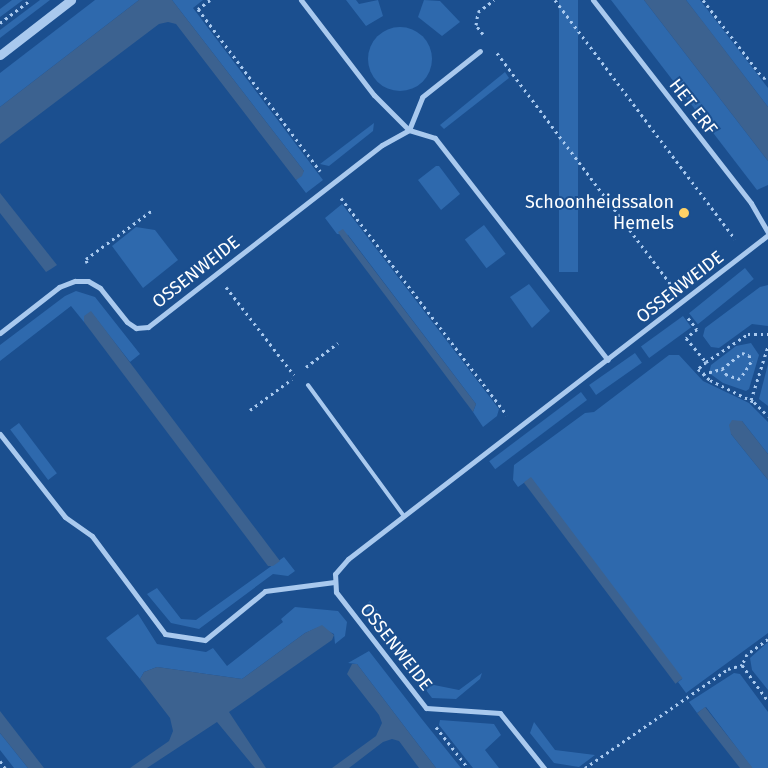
<!DOCTYPE html>
<style>
body{margin:0}
#map{position:relative;width:768px;height:768px;overflow:hidden;background:#1b4f8f;font-family:"Fira Sans",sans-serif}
div>[style]{position:absolute}
[style*='--x']{left:calc(var(--x)*1px);top:calc(var(--y)*1px);width:calc(var(--w)*1px);rotate:calc(var(--a)*1deg)}
.green>*{inset:0;background:#2e69ad;transform-origin:0 0}
.round{border-radius:50%}
.water>*{inset:0;background:#3c6290;transform-origin:0 0}
.path>*{height:3px;margin-top:-1.5px;transform-origin:0;background:repeating-linear-gradient(90deg,#a9c9ee 0 2.5px,transparent 0 6.5px)}
.service>*{height:4px;margin:-2px;padding:0 2px;transform-origin:2px;border-radius:2px;background:#a9c9ee}
.minor>*{height:5px;margin:-2.5px;padding:0 2.5px;transform-origin:2.5px;border-radius:2.5px;background:#a9c9ee}
.tertiary>*{height:9px;margin:-4.5px;padding:0 4.5px;transform-origin:4.5px;border-radius:4.5px;background:#a9c9ee}
.dots>*{width:14px;height:14px;translate:-50% -50%;box-sizing:border-box;border:2px solid #1b4f8f;border-radius:50%}
span{translate:-50% -50%;white-space:nowrap;text-align:center;line-height:1.15;-webkit-text-stroke:4px #1b4f8f;paint-order:stroke}
.street-label{font-size:18px;color:#fff}
.poi-label{font-size:18px;color:#fff}
.right{translate:-100% -50%;text-align:right}
</style>
<div id="map">
<div class="green">
<div style="clip-path:polygon(12px 0,23px 0,0 17px,0 9px)"></div>
<div style="clip-path:polygon(40px 0,50px 0,0 38px,0 30px)"></div>
<div style="clip-path:polygon(95px 0,139px 0,0 107px,0 73px)"></div>
<div style="clip-path:polygon(172px 0,203px 0,193px 8px,323px 180px,306px 193px,296px 180px,304px 171px)"></div>
<div style="clip-path:polygon(346px 0,356px 0,359px 4px,378px 0,383px 16px,366px 26px)"></div>
<div style="clip-path:polygon(424px 0,440px 1px,460px 22px,442px 36px,418px 17px)"></div>
<div style="left:559px;top:0;width:19px;height:272px"></div>
<div style="clip-path:polygon(611px 0,644px 0,768px 161px,768px 185px,757px 190px)"></div>
<div style="clip-path:polygon(686px 0,700px 0,768px 88px,768px 107px)"></div>
<div class="round" style="left:368px;top:27px;width:64px;height:64px"></div>
<div style="clip-path:polygon(505px 72px,509px 78px,444px 129px,440px 125px)"></div>
<div style="clip-path:polygon(374px 123px,373px 131px,329px 166px,320px 164px)"></div>
<div style="clip-path:polygon(436px 166px,439px 166px,460px 194px,441px 210px,418px 180px)"></div>
<div style="clip-path:polygon(342px 204px,499px 409px,497px 416px,483px 427px,473px 412px,476px 404px,348px 235px,337px 234px,325px 218px)"></div>
<div style="left:484px;top:225px;width:36px;height:24px;rotate:53deg"></div>
<div style="clip-path:polygon(136px 227px,155px 230px,178px 260px,143px 288px,112px 246px)"></div>
<div style="left:745px;top:268px;width:14px;height:72px;rotate:51deg"></div>
<div style="clip-path:polygon(529px 284px,550px 311px,532px 328px,510px 297px)"></div>
<div style="clip-path:polygon(768px 285px,768px 326px,752px 324px,719px 348px,711px 347px,703px 336px,705px 328px,760px 287px)"></div>
<div style="clip-path:polygon(76px 291px,95px 297px,140px 354px,130px 362px,91px 312px,85px 316px,84px 322px,71px 306px,0 361px,0 345px,65px 296px)"></div>
<div style="left:683px;top:316px;width:14px;height:52px;rotate:54deg"></div>
<div style="clip-path:polygon(751px 343px,759px 355px,749px 389px,746px 391px,723px 383px,709px 373px,711px 365px,736px 346px)"></div>
<div style="left:635px;top:353px;width:12px;height:56px;rotate:55deg"></div>
<div style="clip-path:polygon(669px 355px,679px 355px,703px 381px,749px 403px,768px 422px,768px 454px,742px 421px,731px 434px,768px 480px,768px 633px,686px 693px,678px 682px,682px 679px,531px 478px,518px 487px,513px 480px,514px 465px,585px 413px,594px 412px)"></div>
<div style="clip-path:polygon(768px 364px,768px 406px,759px 399px)"></div>
<div style="left:581px;top:392px;width:10px;height:115px;rotate:53deg"></div>
<div style="left:19px;top:423px;width:63px;height:11px;rotate:53deg"></div>
<div style="clip-path:polygon(284px 557px,295px 571px,288px 576px,273px 574px,199px 629px,171px 623px,147px 594px,157px 588px,181px 619px,196px 620px)"></div>
<div style="clip-path:polygon(370px 601px,434px 685px,459px 690px,482px 673px,480px 679px,456px 699px,432px 698px,363px 607px)"></div>
<div style="clip-path:polygon(295px 607px,338px 611px,347px 622px,345px 636px,335px 644px,334px 634px,319px 627px,305px 633px,242px 679px,157px 667px,144px 672px,140px 679px,106px 638px,138px 614px,157px 644px,206px 652px,213px 648px,227px 666px,283px 622px,281px 619px)"></div>
<div style="clip-path:polygon(768px 642px,768px 690px,752px 670px,750px 658px)"></div>
<div style="clip-path:polygon(369px 651px,421px 718px,461px 768px,436px 768px,357px 664px,348px 663px)"></div>
<div style="clip-path:polygon(734px 673px,740px 674px,768px 712px,768px 768px,752px 768px,706px 707px,697px 713px,689px 702px)"></div>
<div style="clip-path:polygon(440px 720px,494px 724px,501px 735px,485px 750px,499px 768px,473px 768px,439px 725px)"></div>
<div style="clip-path:polygon(534px 722px,555px 750px,595px 755px,579px 767px,554px 763px,530px 733px)"></div>
<div style="clip-path:polygon(0 733px,28px 768px,14px 768px,0 750px)"></div>
</div>
<div class="water">
<div style="clip-path:polygon(139px 0,172px 0,304px 171px,302px 176px,296px 180px,176px 24px,168px 22px,159px 24px,0 144px,0 107px)"></div>
<div style="clip-path:polygon(644px 0,686px 0,707px 27px,768px 107px,768px 161px)"></div>
<div style="clip-path:polygon(0 193px,57px 265px,51px 269px,46px 272px,0 213px)"></div>
<div style="clip-path:polygon(343px 229px,476px 404px,473px 412px,342px 238px,338px 232px)"></div>
<div style="clip-path:polygon(91px 311px,280px 561px,273px 566px,268px 566px,84px 322px,84px 316px)"></div>
<div style="clip-path:polygon(732px 420px,742px 421px,768px 454px,768px 480px,731px 434px,729px 425px)"></div>
<div style="left:531px;top:477px;width:252px;height:9px;rotate:53deg"></div>
<div style="clip-path:polygon(322px 625px,334px 635px,332px 640px,229px 712px,266px 768px,255px 768px,217px 722px,147px 768px,130px 768px,169px 741px,173px 731px,170px 718px,140px 679px,144px 672px,157px 667px,242px 679px,305px 633px)"></div>
<div style="clip-path:polygon(352px 664px,357px 664px,436px 768px,419px 768px,399px 741px,392px 739px,383px 742px,349px 768px,332px 768px,376px 736px,382px 723px,379px 715px,347px 674px)"></div>
<div style="left:705px;top:707px;width:77px;height:10px;rotate:52deg"></div>
<div style="clip-path:polygon(0 711px,44px 768px,28px 768px,0 733px)"></div>
</div>
<div class="path">
<div style="--x:210;--y:0;--w:15;--a:143"></div>
<div style="--x:198;--y:9;--w:203;--a:53"></div>
<div style="--x:555;--y:0;--w:299;--a:53"></div>
<div style="--x:703;--y:0;--w:98;--a:52.4"></div>
<div style="--x:763;--y:78;--w:5;--a:-11"></div>
<div style="--x:0;--y:23;--w:38;--a:-37"></div>
<div style="--x:483;--y:34;--w:11;--a:-128"></div>
<div style="--x:476;--y:25;--w:13;--a:-81"></div>
<div style="--x:478;--y:12;--w:20;--a:-37"></div>
<div style="--x:497;--y:53;--w:291;--a:53.1"></div>
<div style="--x:341;--y:198;--w:273;--a:52.6"></div>
<div style="--x:87;--y:263;--w:4;--a:-104"></div>
<div style="--x:86;--y:259;--w:81;--a:-36.4"></div>
<div style="--x:226;--y:287;--w:111;--a:52.3"></div>
<div style="--x:688;--y:318;--w:14;--a:51"></div>
<div style="--x:697;--y:329;--w:14;--a:141"></div>
<div style="--x:686;--y:338;--w:31;--a:50"></div>
<div style="--x:706;--y:362;--w:11;--a:139"></div>
<div style="--x:698;--y:369;--w:16;--a:43"></div>
<div style="--x:710;--y:380;--w:49;--a:26.6"></div>
<div style="--x:754;--y:402;--w:20;--a:45"></div>
<div style="--x:706;--y:362;--w:50;--a:-33.7"></div>
<div style="--x:748;--y:334;--w:20;--a:0"></div>
<div style="--x:306;--y:367;--w:40;--a:-37"></div>
<div style="--x:703;--y:374;--w:20;--a:-15"></div>
<div style="--x:722;--y:369;--w:26;--a:-39"></div>
<div style="--x:742;--y:353;--w:7;--a:16"></div>
<div style="--x:749;--y:355;--w:7;--a:74"></div>
<div style="--x:751;--y:362;--w:20;--a:123"></div>
<div style="--x:740;--y:379;--w:14;--a:-163"></div>
<div style="--x:727;--y:375;--w:8;--a:-130"></div>
<div style="--x:751;--y:400;--w:57;--a:-72.5"></div>
<div style="--x:250;--y:410;--w:52;--a:-36.4"></div>
<div style="--x:768;--y:639;--w:26;--a:144"></div>
<div style="--x:747;--y:654;--w:12;--a:114"></div>
<div style="--x:742;--y:665;--w:44;--a:54.2"></div>
<div style="--x:436;--y:727;--w:52;--a:52"></div>
<div style="--x:0;--y:761;--w:9;--a:54"></div>
<div style="--x:585;--y:768;--w:174;--a:-34.7"></div>
<div style="--x:728;--y:669;--w:15;--a:-16"></div>
</div>
<div class="service">
<div style="--x:308;--y:385;--w:162;--a:53.8"></div>
</div>
<div class="minor">
<div style="--x:301;--y:0;--w:120;--a:52.5"></div>
<div style="--x:374;--y:95;--w:49;--a:45"></div>
<div style="--x:593;--y:0;--w:257;--a:52.1"></div>
<div style="--x:751;--y:203;--w:34;--a:60"></div>
<div style="--x:409;--y:130;--w:35;--a:-68"></div>
<div style="--x:422;--y:97;--w:74;--a:-38.4"></div>
<div style="--x:0;--y:333;--w:75;--a:-37.9"></div>
<div style="--x:59;--y:287;--w:17;--a:-21"></div>
<div style="--x:75;--y:281;--w:13;--a:0"></div>
<div style="--x:88;--y:281;--w:14;--a:30"></div>
<div style="--x:100;--y:288;--w:43;--a:51.5"></div>
<div style="--x:127;--y:322;--w:11;--a:34"></div>
<div style="--x:136;--y:328;--w:12;--a:-5"></div>
<div style="--x:148;--y:327;--w:296;--a:-37.9"></div>
<div style="--x:382;--y:145;--w:31;--a:-29"></div>
<div style="--x:409;--y:130;--w:27;--a:17"></div>
<div style="--x:435;--y:138;--w:281;--a:52.1"></div>
<div style="--x:0;--y:434;--w:105;--a:51.9"></div>
<div style="--x:65;--y:517;--w:33;--a:35"></div>
<div style="--x:92;--y:536;--w:122;--a:53.3"></div>
<div style="--x:165;--y:634;--w:40;--a:8.5"></div>
<div style="--x:205;--y:640;--w:77;--a:-39.2"></div>
<div style="--x:265;--y:591;--w:70;--a:-7.4"></div>
<div style="--x:544;--y:768;--w:70;--a:-128.7"></div>
<div style="--x:500;--y:713;--w:74;--a:-176.1"></div>
<div style="--x:426;--y:708;--w:147;--a:-127.8"></div>
<div style="--x:336;--y:592;--w:18;--a:-93"></div>
<div style="--x:335;--y:574;--w:20;--a:-49"></div>
<div style="--x:348;--y:559;--w:530;--a:-37.65"></div>
</div>
<div class="tertiary">
<div style="--x:0;--y:55;--w:90;--a:-37.8"></div>
</div>
<div class="dots">
<div style="left:684px;top:213px;background:#ffd166"></div>
</div>
<div class="street-label">
<span style="left:693px;top:107px;rotate:52deg">HET ERF</span>
<span style="left:196px;top:272px;rotate:-38deg">OSSENWEIDE</span>
<span style="left:680px;top:287px;rotate:-38deg">OSSENWEIDE</span>
<span style="left:396px;top:647px;rotate:52deg">OSSENWEIDE</span>
</div>
<div class="poi-label">
<span class="right" style="left:674px;top:213px">Schoonheidssalon<br>Hemels</span>
</div>
</div>
